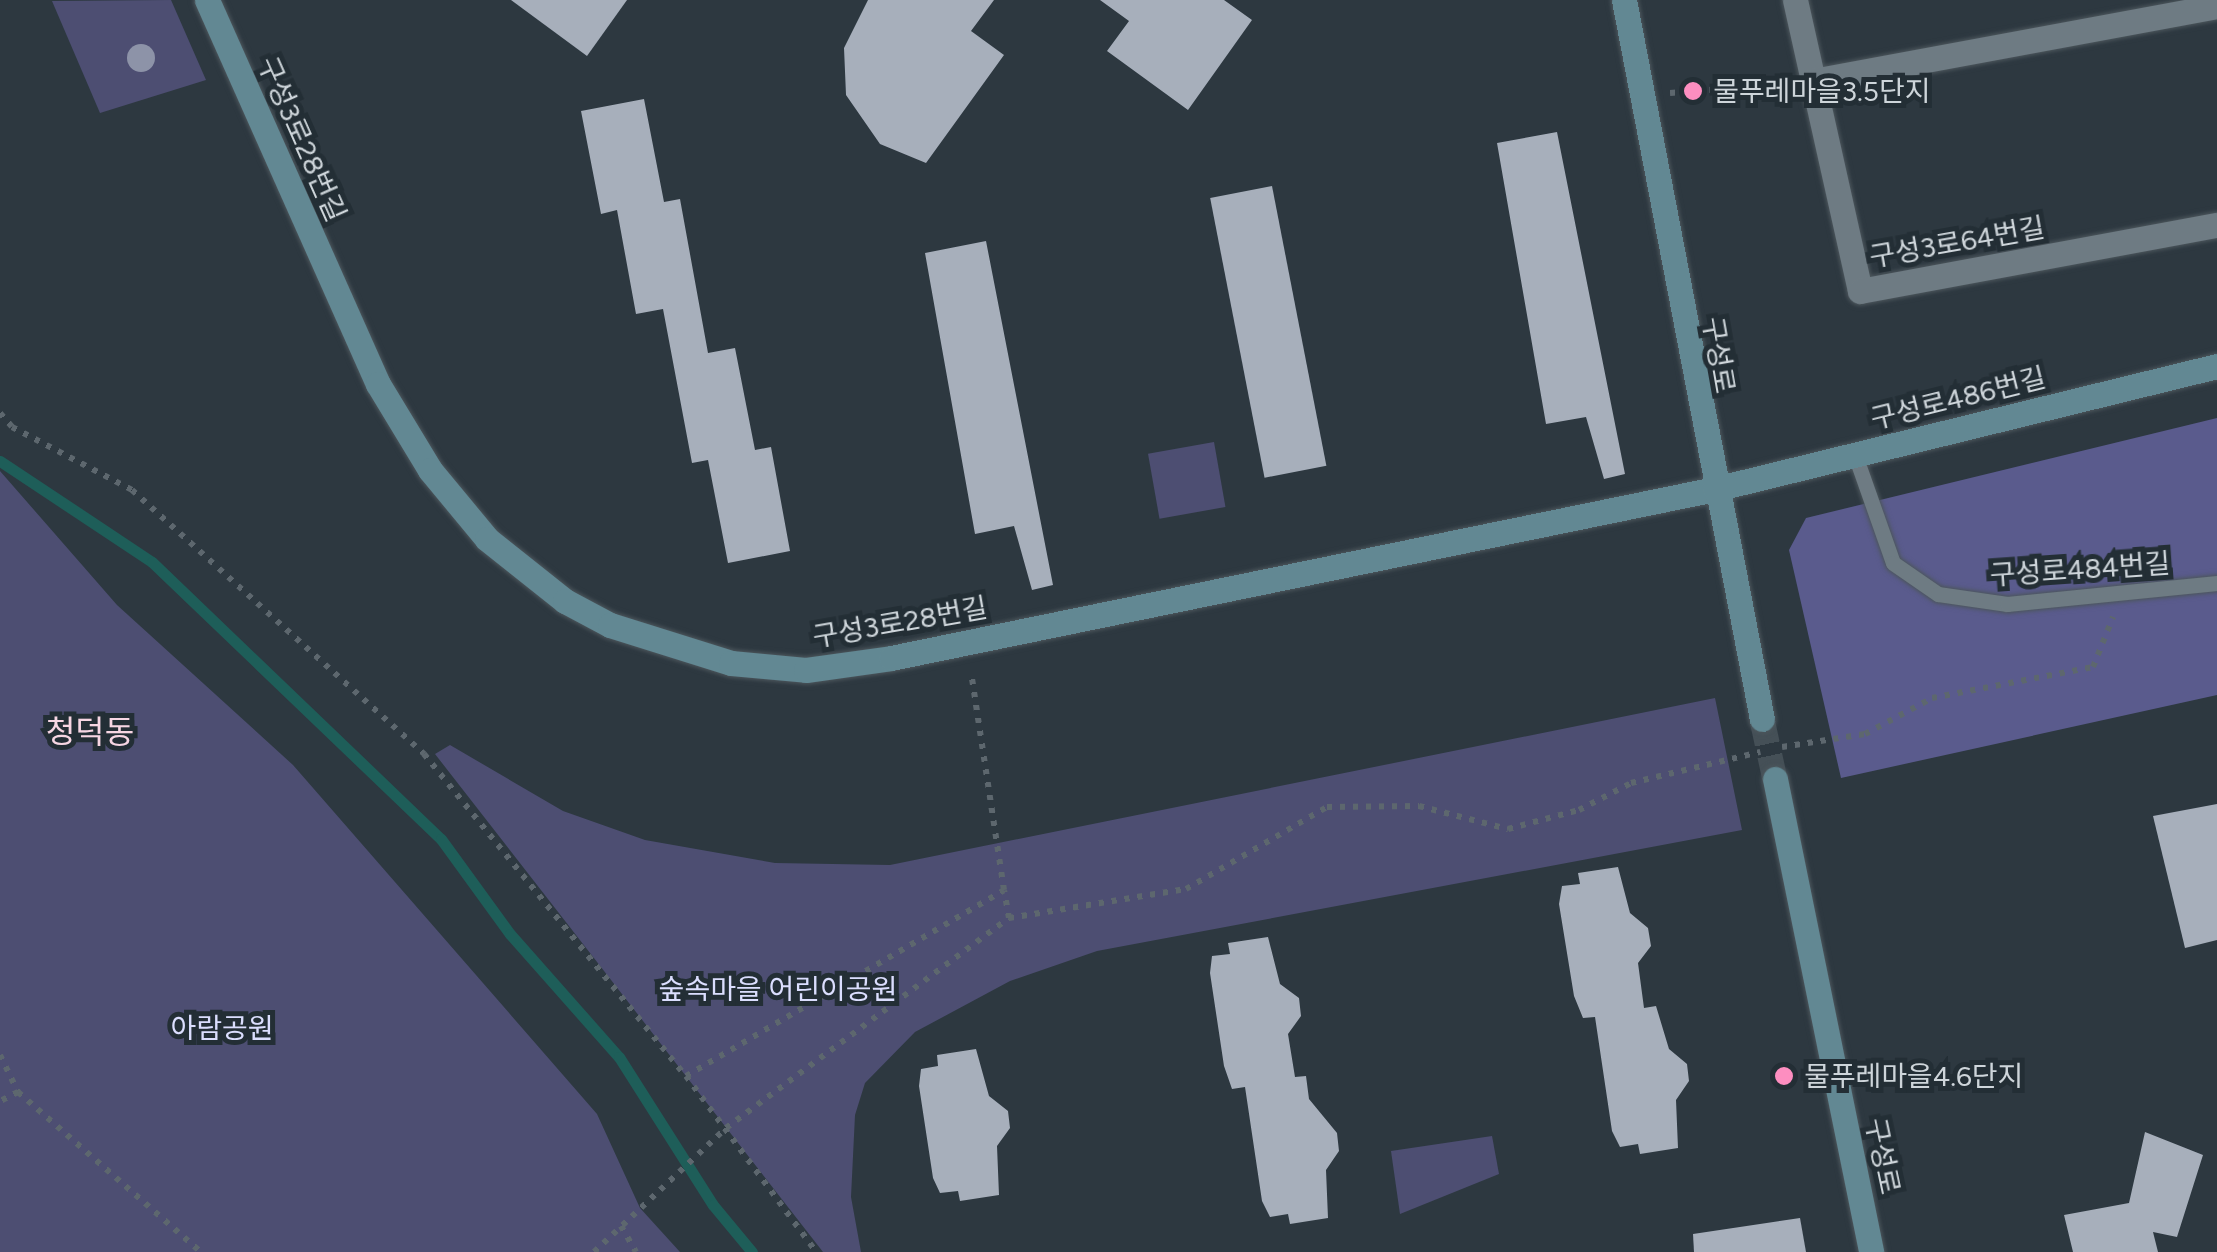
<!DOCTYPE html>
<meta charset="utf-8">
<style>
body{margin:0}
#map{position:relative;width:2217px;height:1252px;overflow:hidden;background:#2d3840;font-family:Figtree,"Noto Sans KR",sans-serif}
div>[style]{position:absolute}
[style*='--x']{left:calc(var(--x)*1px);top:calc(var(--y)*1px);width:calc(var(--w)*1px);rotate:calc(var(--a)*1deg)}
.green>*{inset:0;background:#4d4e72;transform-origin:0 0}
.forest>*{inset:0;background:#5a5b8d}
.stream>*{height:11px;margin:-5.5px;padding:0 5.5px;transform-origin:5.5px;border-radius:5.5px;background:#1e5e59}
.building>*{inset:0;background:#a7afbb;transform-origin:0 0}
.secondary-tunnel>*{height:25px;margin-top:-12.5px;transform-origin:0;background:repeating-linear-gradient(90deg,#455057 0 25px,transparent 0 37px)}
.path>*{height:6px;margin-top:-3px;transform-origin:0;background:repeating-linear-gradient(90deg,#5d676e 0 5px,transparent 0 13px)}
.roads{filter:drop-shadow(0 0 2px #4c565c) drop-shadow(0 0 2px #4c565c)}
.lane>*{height:15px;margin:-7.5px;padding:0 7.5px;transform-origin:7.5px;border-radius:7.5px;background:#6e7b83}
.street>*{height:25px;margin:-12.5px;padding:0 12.5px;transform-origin:12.5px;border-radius:12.5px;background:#6e7b83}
.secondary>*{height:25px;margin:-12.5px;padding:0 12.5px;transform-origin:12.5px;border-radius:12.5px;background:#628893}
.trees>*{width:28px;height:28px;margin:-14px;border-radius:50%;background:#8d93a8}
.dots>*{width:28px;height:28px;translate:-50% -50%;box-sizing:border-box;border:5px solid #232e35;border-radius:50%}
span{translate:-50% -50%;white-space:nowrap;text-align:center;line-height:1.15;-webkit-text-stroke:10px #232e35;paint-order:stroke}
.poi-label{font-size:28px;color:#ced5da}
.left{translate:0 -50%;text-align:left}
.street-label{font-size:28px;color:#ced5da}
.park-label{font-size:28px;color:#dbdefe}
.quarter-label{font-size:32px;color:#f7d6e3}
</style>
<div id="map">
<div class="green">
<div style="clip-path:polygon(171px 0,206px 80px,100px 113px,52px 1px)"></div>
<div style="left:1214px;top:442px;width:66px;height:67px;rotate:80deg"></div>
<div style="clip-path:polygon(0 471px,117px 605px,293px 765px,597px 1114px,640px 1208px,680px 1252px,0 1252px)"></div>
<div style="clip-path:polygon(1715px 698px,1742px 830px,1097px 951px,1010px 981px,915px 1032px,865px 1083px,855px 1115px,851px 1197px,861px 1252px,823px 1252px,435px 754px,450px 745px,563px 811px,645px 840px,775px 863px,890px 865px)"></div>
<div style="clip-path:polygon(1492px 1136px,1499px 1174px,1400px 1214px,1391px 1151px)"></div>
</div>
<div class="forest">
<div style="clip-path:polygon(2217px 418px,2217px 695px,1841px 778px,1789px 550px,1806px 518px)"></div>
</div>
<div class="stream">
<div style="--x:0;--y:461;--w:182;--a:33.6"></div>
<div style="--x:152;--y:562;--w:400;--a:43.8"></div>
<div style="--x:441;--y:839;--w:117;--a:54"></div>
<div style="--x:510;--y:934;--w:164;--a:48.5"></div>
<div style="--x:619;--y:1057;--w:175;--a:57.6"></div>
<div style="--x:713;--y:1205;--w:61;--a:50.3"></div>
</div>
<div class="building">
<div style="clip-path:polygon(511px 0,627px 0,587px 56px)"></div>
<div style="clip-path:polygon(868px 0,994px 0,971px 31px,1004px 55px,926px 163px,880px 144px,846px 95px,844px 48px)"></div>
<div style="clip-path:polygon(1100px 0,1224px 0,1252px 20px,1188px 110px,1107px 51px,1129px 21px)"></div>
<div style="clip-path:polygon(644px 99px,664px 202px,680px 199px,708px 353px,735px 348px,755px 450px,771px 447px,790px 551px,728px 563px,708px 460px,692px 463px,663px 309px,636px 314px,617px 210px,601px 214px,581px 111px)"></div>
<div style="clip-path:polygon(1557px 132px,1625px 474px,1604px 479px,1586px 417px,1546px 424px,1497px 143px)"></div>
<div style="left:1272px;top:186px;width:285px;height:63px;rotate:79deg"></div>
<div style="clip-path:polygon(986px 241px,1053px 585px,1032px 590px,1014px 526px,975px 534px,925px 253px)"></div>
<div style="clip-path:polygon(2217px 804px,2217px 940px,2185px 948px,2153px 816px)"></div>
<div style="clip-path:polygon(1618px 867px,1630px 913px,1648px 928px,1651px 946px,1638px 963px,1644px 1008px,1656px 1006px,1669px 1049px,1687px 1064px,1689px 1081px,1676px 1100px,1678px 1148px,1640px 1154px,1638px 1144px,1620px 1147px,1612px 1131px,1595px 1017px,1583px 1018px,1574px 996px,1559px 904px,1562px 886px,1580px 884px,1578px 873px)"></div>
<div style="clip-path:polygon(1268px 937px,1280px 984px,1299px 998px,1301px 1016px,1288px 1034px,1295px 1077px,1306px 1076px,1309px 1099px,1337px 1133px,1339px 1151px,1326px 1170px,1328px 1218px,1290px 1224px,1288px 1214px,1270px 1217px,1262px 1201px,1245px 1087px,1232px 1089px,1224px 1066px,1210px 973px,1212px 956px,1230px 954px,1228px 943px)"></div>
<div style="clip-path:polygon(976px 1049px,989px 1096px,1008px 1111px,1010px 1128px,997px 1146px,999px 1195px,960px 1201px,958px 1191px,940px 1193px,933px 1178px,919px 1086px,921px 1069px,938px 1066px,937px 1055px)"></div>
<div style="clip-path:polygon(2145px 1132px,2203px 1155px,2177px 1237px,2153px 1232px,2158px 1252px,2073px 1252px,2064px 1215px,2129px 1203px)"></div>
<div style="clip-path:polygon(1800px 1218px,1806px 1252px,1694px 1252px,1693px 1234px)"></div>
</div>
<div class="secondary-tunnel">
<div style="--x:1762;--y:719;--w:61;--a:77.8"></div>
</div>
<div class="path">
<div style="--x:1670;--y:93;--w:112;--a:-4.6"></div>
<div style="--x:0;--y:413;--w:18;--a:49"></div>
<div style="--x:12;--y:427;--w:136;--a:27.7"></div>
<div style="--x:132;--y:490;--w:394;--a:42.1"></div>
<div style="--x:424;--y:754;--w:415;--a:50.9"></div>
<div style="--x:686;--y:1076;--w:219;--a:53.5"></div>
<div style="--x:1782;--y:747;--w:84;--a:-8.9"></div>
<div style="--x:1865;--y:734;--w:76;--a:-28.2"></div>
<div style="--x:1932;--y:698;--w:164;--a:-10.9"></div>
<div style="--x:2093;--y:667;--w:54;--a:-68.2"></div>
<div style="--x:1009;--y:918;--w:179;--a:-9.3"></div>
<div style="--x:1186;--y:889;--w:163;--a:-30.2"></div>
<div style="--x:1327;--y:807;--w:92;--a:-0.6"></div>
<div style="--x:1419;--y:806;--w:92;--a:14.5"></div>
<div style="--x:1508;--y:829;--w:73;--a:-15"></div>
<div style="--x:1579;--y:810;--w:59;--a:-27.4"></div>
<div style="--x:1631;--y:783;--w:133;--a:-13.5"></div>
<div style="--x:0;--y:1055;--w:41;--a:64.1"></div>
<div style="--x:18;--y:1092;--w:20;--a:153"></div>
<div style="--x:686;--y:1076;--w:368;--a:-30.3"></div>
<div style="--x:1004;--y:890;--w:220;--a:-98.6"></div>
<div style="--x:18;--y:1092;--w:243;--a:41.2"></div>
<div style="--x:621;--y:1226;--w:30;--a:60"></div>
<div style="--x:594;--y:1252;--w:181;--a:-43.2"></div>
<div style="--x:726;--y:1128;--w:352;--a:-36.6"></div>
<div style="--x:1009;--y:918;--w:28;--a:-100"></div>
</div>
<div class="roads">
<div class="lane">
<div style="--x:1855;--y:455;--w:114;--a:70.6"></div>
<div style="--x:1893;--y:563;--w:55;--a:34.6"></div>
<div style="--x:1938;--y:594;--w:70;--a:8.2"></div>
<div style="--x:2007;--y:604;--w:211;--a:-5.7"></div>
</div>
<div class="street">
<div style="--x:1795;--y:0;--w:298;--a:77.4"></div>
<div style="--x:1860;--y:291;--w:363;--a:-10.5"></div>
<div style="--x:1813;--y:81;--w:407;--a:-10.5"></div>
</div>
<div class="secondary">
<div style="--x:207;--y:0;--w:420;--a:66"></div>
<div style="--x:378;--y:384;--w:100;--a:58.8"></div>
<div style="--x:430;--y:470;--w:89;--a:50.4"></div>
<div style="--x:487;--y:539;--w:100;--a:38.5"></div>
<div style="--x:565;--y:601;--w:51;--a:28.1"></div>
<div style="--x:610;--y:625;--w:127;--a:17.4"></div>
<div style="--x:731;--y:663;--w:75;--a:5.3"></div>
<div style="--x:806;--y:670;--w:86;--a:-8"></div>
<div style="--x:891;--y:658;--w:841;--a:-11.59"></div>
<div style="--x:1715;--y:489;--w:517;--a:-13.77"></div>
<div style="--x:1624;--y:0;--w:732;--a:79.14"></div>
<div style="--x:1775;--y:779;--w:483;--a:78.5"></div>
</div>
</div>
<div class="trees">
<div style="left:141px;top:58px"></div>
</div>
<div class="dots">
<div style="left:1693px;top:91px;background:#fd8ec0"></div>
<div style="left:1784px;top:1076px;background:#fd8ec0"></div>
</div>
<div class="poi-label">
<span class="left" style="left:1713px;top:91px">물푸레마을3.5단지</span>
<span class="left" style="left:1804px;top:1076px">물푸레마을4.6단지</span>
</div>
<div class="street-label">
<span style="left:302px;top:139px;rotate:66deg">구성3로28번길</span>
<span style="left:1957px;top:242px;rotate:-10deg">구성3로64번길</span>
<span style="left:1719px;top:355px;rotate:80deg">구성로</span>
<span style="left:1958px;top:398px;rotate:-14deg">구성로486번길</span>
<span style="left:2080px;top:569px;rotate:-4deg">구성로484번길</span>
<span style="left:900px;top:622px;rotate:-10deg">구성3로28번길</span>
<span style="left:1883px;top:1156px;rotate:78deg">구성로</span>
</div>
<div class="park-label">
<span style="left:778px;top:989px">숲속마을 어린이공원</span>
<span style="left:222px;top:1028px">아람공원</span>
</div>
<div class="quarter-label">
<span style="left:90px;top:732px">청덕동</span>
</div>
</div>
